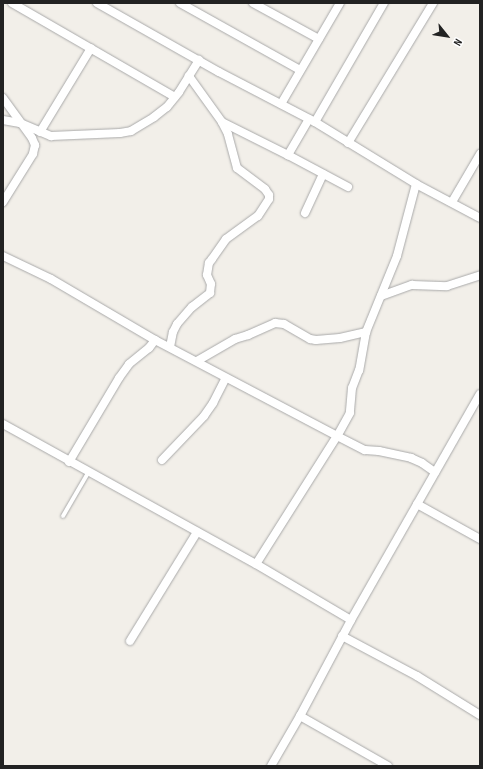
<!DOCTYPE html>
<style>
body{margin:0}
#map{position:relative;width:483px;height:769px;overflow:hidden;background:#f2efe9;font-family:"Sofia Sans Condensed",sans-serif}
div>[style]{position:absolute}
[style*='--x']{left:calc(var(--x)*1px);top:calc(var(--y)*1px);width:calc(var(--w)*1px);rotate:calc(var(--a)*1deg)}
.roads{filter:drop-shadow(0 0 1px #a9a9a9) drop-shadow(0 0 1px #a9a9a9)}
.service>*{height:4px;margin:-2px;padding:0 2px;transform-origin:2px;border-radius:2px;background:#fff}
.minor>*{height:8px;margin:-4px;padding:0 4px;transform-origin:4px;border-radius:4px;background:#fff}
span{translate:-50% -50%;white-space:nowrap;text-align:center;line-height:1.15;-webkit-text-stroke:4px #fff;paint-order:stroke}
.frame{position:absolute;inset:0;border:4px solid #222;pointer-events:none}
.north{position:absolute;left:427px;top:16px;width:40px;height:40px;-webkit-text-stroke:3px #fff;paint-order:stroke;rotate:120deg;font-size:11px;font-weight:700;line-height:16px;text-align:center;color:#222}
.north::after{content:'';display:block;margin:auto;width:14px;height:18px;background:#222;clip-path:polygon(50% 0,100% 100%,50% 72%,0 100%)}
</style>
<div id="map">
<div class="roads">
<div class="service">
<div style="--x:63;--y:516;--w:50;--a:-59.8"></div>
</div>
<div class="minor">
<div style="--x:12;--y:3;--w:188;--a:30"></div>
<div style="--x:97;--y:3;--w:140;--a:29.5"></div>
<div style="--x:219;--y:72;--w:108;--a:27.5"></div>
<div style="--x:315;--y:122;--w:119;--a:31.5"></div>
<div style="--x:416;--y:184;--w:72;--a:28"></div>
<div style="--x:180;--y:3;--w:137;--a:29.2"></div>
<div style="--x:253;--y:3;--w:75;--a:28.6"></div>
<div style="--x:3;--y:98;--w:49;--a:54.1"></div>
<div style="--x:32;--y:138;--w:8;--a:67"></div>
<div style="--x:35;--y:145;--w:9;--a:103"></div>
<div style="--x:33;--y:154;--w:57;--a:122"></div>
<div style="--x:281;--y:104;--w:117;--a:-59.7"></div>
<div style="--x:309;--y:119;--w:42;--a:120.3"></div>
<div style="--x:288;--y:155;--w:68;--a:28.1"></div>
<div style="--x:3;--y:120;--w:17;--a:10"></div>
<div style="--x:20;--y:123;--w:34;--a:23"></div>
<div style="--x:51;--y:136;--w:69;--a:-2.5"></div>
<div style="--x:120;--y:133;--w:11;--a:-10"></div>
<div style="--x:131;--y:131;--w:27;--a:-31"></div>
<div style="--x:154;--y:117;--w:16;--a:-38"></div>
<div style="--x:167;--y:107;--w:19;--a:-51"></div>
<div style="--x:179;--y:92;--w:38;--a:-58"></div>
<div style="--x:222;--y:122;--w:74;--a:26.6"></div>
<div style="--x:315;--y:122;--w:138;--a:-59.9"></div>
<div style="--x:40;--y:132;--w:98;--a:-58.7"></div>
<div style="--x:348;--y:143;--w:164;--a:-58.7"></div>
<div style="--x:416;--y:184;--w:74;--a:104.8"></div>
<div style="--x:397;--y:256;--w:82;--a:112.2"></div>
<div style="--x:366;--y:332;--w:39;--a:100"></div>
<div style="--x:359;--y:370;--w:19;--a:111"></div>
<div style="--x:352;--y:388;--w:25;--a:95"></div>
<div style="--x:350;--y:413;--w:26;--a:119"></div>
<div style="--x:337;--y:436;--w:31;--a:27"></div>
<div style="--x:365;--y:450;--w:14;--a:4"></div>
<div style="--x:379;--y:451;--w:33;--a:12"></div>
<div style="--x:411;--y:458;--w:12;--a:24"></div>
<div style="--x:422;--y:463;--w:16;--a:35"></div>
<div style="--x:452;--y:202;--w:56;--a:-59.7"></div>
<div style="--x:305;--y:213;--w:43;--a:-65.2"></div>
<div style="--x:3;--y:256;--w:53;--a:25.6"></div>
<div style="--x:51;--y:279;--w:121;--a:30.4"></div>
<div style="--x:155;--y:340;--w:206;--a:27.8"></div>
<div style="--x:337;--y:436;--w:151;--a:122.3"></div>
<div style="--x:381;--y:296;--w:33;--a:-20"></div>
<div style="--x:412;--y:285;--w:35;--a:2"></div>
<div style="--x:447;--y:286;--w:35;--a:-18"></div>
<div style="--x:170;--y:347;--w:15;--a:-79"></div>
<div style="--x:173;--y:332;--w:9;--a:-63"></div>
<div style="--x:177;--y:324;--w:23;--a:-49"></div>
<div style="--x:192;--y:307;--w:23;--a:-38"></div>
<div style="--x:210;--y:293;--w:9;--a:-84"></div>
<div style="--x:211;--y:284;--w:10;--a:-114"></div>
<div style="--x:207;--y:275;--w:12;--a:-81"></div>
<div style="--x:209;--y:263;--w:5;--a:-53"></div>
<div style="--x:212;--y:259;--w:24;--a:-55"></div>
<div style="--x:226;--y:239;--w:39;--a:-36"></div>
<div style="--x:258;--y:216;--w:20;--a:-57"></div>
<div style="--x:269;--y:199;--w:4;--a:-90"></div>
<div style="--x:269;--y:195;--w:7;--a:-124"></div>
<div style="--x:265;--y:189;--w:35;--a:-143"></div>
<div style="--x:237;--y:168;--w:35;--a:-105"></div>
<div style="--x:228;--y:134;--w:13;--a:-117"></div>
<div style="--x:222;--y:122;--w:57;--a:-125.7"></div>
<div style="--x:197;--y:361;--w:44;--a:-30.1"></div>
<div style="--x:235;--y:339;--w:14;--a:-17"></div>
<div style="--x:248;--y:335;--w:30;--a:-24"></div>
<div style="--x:275;--y:323;--w:9;--a:6"></div>
<div style="--x:284;--y:324;--w:30;--a:30"></div>
<div style="--x:310;--y:339;--w:6;--a:9"></div>
<div style="--x:316;--y:340;--w:24;--a:-5"></div>
<div style="--x:340;--y:338;--w:27;--a:-13"></div>
<div style="--x:3;--y:424;--w:289;--a:29"></div>
<div style="--x:256;--y:564;--w:110;--a:30.5"></div>
<div style="--x:162;--y:460;--w:61;--a:-46.3"></div>
<div style="--x:204;--y:416;--w:16;--a:-55"></div>
<div style="--x:213;--y:403;--w:28;--a:-63"></div>
<div style="--x:69;--y:462;--w:98;--a:-59.2"></div>
<div style="--x:119;--y:378;--w:17;--a:-54"></div>
<div style="--x:129;--y:364;--w:26;--a:-39"></div>
<div style="--x:149;--y:348;--w:10;--a:-53"></div>
<div style="--x:417;--y:504;--w:72;--a:29.1"></div>
<div style="--x:342;--y:636;--w:85;--a:28.1"></div>
<div style="--x:417;--y:676;--w:74;--a:31.8"></div>
<div style="--x:130;--y:641;--w:128;--a:-58.4"></div>
<div style="--x:300;--y:716;--w:101;--a:29.6"></div>
<div style="--x:271;--y:766;--w:58;--a:-59.9"></div>
<div style="--x:300;--y:716;--w:109;--a:-62"></div>
<div style="--x:351;--y:620;--w:260;--a:-60.3"></div>
</div>
</div>
<div class="frame"></div>
<div class="north">N</div>
</div>
